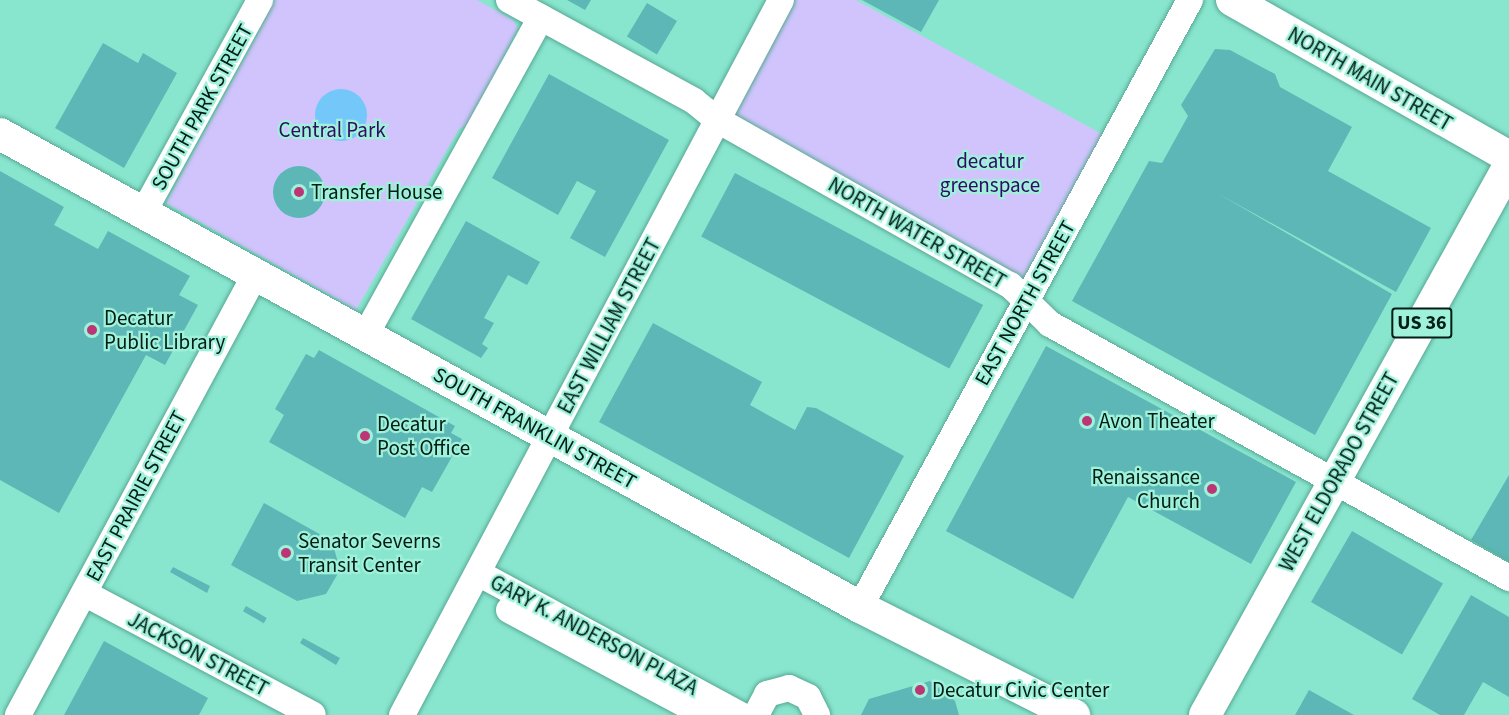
<!DOCTYPE html>
<style>
body{margin:0}
#map{position:relative;width:1509px;height:715px;overflow:hidden;background:#9ff1da;font-family:"Source Sans 3",sans-serif}
div>[style]{position:absolute}
[style*='--x']{left:calc(var(--x)*1px);top:calc(var(--y)*1px);width:calc(var(--w)*1px);rotate:calc(var(--a)*1deg)}
.built>*{inset:0;background:#89e6ce;transform-origin:0 0}
.green>*{inset:0;background:#d1c4fd}
.water>*{inset:0;background:#73c8f9}
.round{border-radius:50%}
.building>*{inset:0;background:#5db7b6;transform-origin:0 0}
.roads{filter:drop-shadow(0 0 2px #57a894) drop-shadow(0 0 2px #57a894)}
.minor>*{height:26px;margin:-13px;padding:0 13px;transform-origin:13px;border-radius:13px;background:#fff}
.major>*{height:32px;margin:-16px;padding:0 16px;transform-origin:16px;border-radius:16px;background:#fff}
.dots>*{width:16px;height:16px;translate:-50% -50%;box-sizing:border-box;border:3px solid #9ff1da;border-radius:50%}
span{translate:-50% -50%;white-space:nowrap;text-align:center;line-height:1.15;-webkit-text-stroke:4.5px #9ff1da;paint-order:stroke}
.shield-label span{padding:2px 4px;background:#9ff1da;border:2px solid;border-radius:4px;-webkit-text-stroke-width:0}
.shield-label{font-size:20px;color:#001d16;font-weight:700}
.street-label{font-size:21px;color:#001d16}
.park-label{font-size:21px;color:#310b64}
.poi-label{font-size:21px;color:#001d16}
.left{translate:0 -50%;text-align:left}
.right{translate:-100% -50%;text-align:right}
</style>
<div id="map">
<div class="built">
<div style="left:0;top:0;width:1509px;height:715px"></div>
</div>
<div class="green">
<div style="clip-path:polygon(266px 0,477px 0,513px 20px,518px 28px,470px 123px,459px 129px,356px 310px,166px 203px,265px 20px)"></div>
<div style="clip-path:polygon(781px 0,856px 0,1113px 140px,1026px 300px,716px 119px)"></div>
</div>
<div class="water">
<div class="round" style="left:315px;top:89px;width:52px;height:52px"></div>
</div>
<div class="building">
<div style="clip-path:polygon(567px 0,591px 0,585px 10px)"></div>
<div style="clip-path:polygon(862px 0,939px 0,921px 32px)"></div>
<div style="left:647px;top:3px;width:35px;height:39px;rotate:31deg"></div>
<div style="clip-path:polygon(103px 43px,138px 63px,143px 53px,177px 73px,124px 168px,55px 128px)"></div>
<div style="clip-path:polygon(1215px 49px,1230px 50px,1275px 74px,1280px 87px,1352px 127px,1328px 171px,1431px 228px,1396px 292px,1217px 193px,1392px 294px,1315px 435px,1072px 301px,1149px 161px,1162px 163px,1188px 116px,1181px 105px)"></div>
<div style="clip-path:polygon(549px 74px,669px 140px,605px 257px,570px 238px,596px 191px,577px 181px,558px 215px,492px 178px)"></div>
<div class="round" style="left:273px;top:166px;width:52px;height:52px"></div>
<div style="clip-path:polygon(0 171px,64px 207px,54px 225px,98px 249px,108px 231px,190px 276px,179px 295px,198px 305px,165px 365px,146px 355px,59px 513px,0 480px)"></div>
<div style="left:735px;top:173px;width:281px;height:72px;rotate:28deg"></div>
<div style="clip-path:polygon(466px 221px,540px 262px,527px 285px,508px 275px,484px 318px,494px 323px,482px 344px,488px 348px,481px 358px,411px 319px)"></div>
<div style="clip-path:polygon(653px 323px,762px 382px,750px 405px,795px 430px,807px 407px,816px 408px,904px 456px,849px 558px,599px 422px)"></div>
<div style="clip-path:polygon(1046px 346px,1296px 482px,1251px 564px,1128px 497px,1073px 599px,946px 531px)"></div>
<div style="clip-path:polygon(319px 350px,455px 426px,451px 433px,462px 439px,432px 492px,422px 487px,405px 518px,269px 442px,284px 415px,275px 409px,306px 354px,314px 358px)"></div>
<div style="clip-path:polygon(1509px 475px,1509px 562px,1471px 540px)"></div>
<div style="clip-path:polygon(264px 503px,332px 541px,340px 570px,326px 594px,297px 601px,231px 565px)"></div>
<div style="left:1352px;top:531px;width:105px;height:82px;rotate:30deg"></div>
<div style="clip-path:polygon(173px 567px,210px 586px,207px 593px,170px 572px)"></div>
<div style="clip-path:polygon(1471px 595px,1509px 617px,1509px 697px,1483px 682px,1464px 715px,1440px 715px,1412px 699px)"></div>
<div style="left:246px;top:606px;width:24px;height:6px;rotate:30deg"></div>
<div style="clip-path:polygon(303px 638px,340px 658px,336px 665px,300px 643px)"></div>
<div style="clip-path:polygon(104px 641px,208px 698px,199px 715px,64px 715px)"></div>
<div style="clip-path:polygon(930px 681px,955px 701px,959px 715px,861px 715px,869px 699px)"></div>
<div style="clip-path:polygon(1309px 690px,1354px 715px,1295px 715px)"></div>
</div>
<div class="roads">
<div class="minor">
<div style="--x:509;--y:0;--w:211;--a:28.6"></div>
<div style="--x:694;--y:101;--w:28;--a:39"></div>
<div style="--x:716;--y:119;--w:338;--a:29.5"></div>
<div style="--x:1010;--y:285;--w:56;--a:44.3"></div>
<div style="--x:1050;--y:324;--w:525;--a:28.96"></div>
<div style="--x:143;--y:213;--w:243;--a:-61.2"></div>
<div style="--x:365;--y:336;--w:364;--a:-61.1"></div>
<div style="--x:478;--y:573;--w:299;--a:28.4"></div>
<div style="--x:84;--y:593;--w:259;--a:28"></div>
<div style="--x:860;--y:607;--w:691;--a:-61.47"></div>
<div style="--x:509;--y:610;--w:222;--a:28.2"></div>
<div style="--x:18;--y:715;--w:498;--a:-61.7"></div>
<div style="--x:402;--y:715;--w:809;--a:-62.07"></div>
<div style="--x:756;--y:715;--w:24;--a:-62"></div>
<div style="--x:767;--y:694;--w:23;--a:-15"></div>
<div style="--x:789;--y:688;--w:21;--a:25"></div>
<div style="--x:808;--y:697;--w:20;--a:63"></div>
</div>
<div class="major">
<div style="--x:1232;--y:0;--w:318;--a:29.5"></div>
<div style="--x:0;--y:134;--w:981;--a:28.81"></div>
<div style="--x:860;--y:607;--w:240;--a:26.8"></div>
<div style="--x:1205;--y:715;--w:628;--a:-61.03"></div>
</div>
</div>
<div class="dots">
<div style="left:299px;top:192px;background:#bc3576"></div>
<div style="left:92px;top:330px;background:#bc3576"></div>
<div style="left:1087px;top:421px;background:#bc3576"></div>
<div style="left:365px;top:436px;background:#bc3576"></div>
<div style="left:1212px;top:489px;background:#bc3576"></div>
<div style="left:286px;top:553px;background:#bc3576"></div>
<div style="left:920px;top:690px;background:#bc3576"></div>
</div>
<div class="shield-label">
<span style="left:1422px;top:323px">US 36</span>
</div>
<div class="street-label">
<span style="left:1370px;top:79px;rotate:30deg">NORTH MAIN STREET</span>
<span style="left:202px;top:107px;rotate:-61deg">SOUTH PARK STREET</span>
<span style="left:917px;top:233px;rotate:30deg">NORTH WATER STREET</span>
<span style="left:1025px;top:303px;rotate:-61deg">EAST NORTH STREET</span>
<span style="left:609px;top:326px;rotate:-62deg">EAST WILLIAM STREET</span>
<span style="left:535px;top:428px;rotate:29deg">SOUTH FRANKLIN STREET</span>
<span style="left:1339px;top:472px;rotate:-61deg">WEST ELDORADO STREET</span>
<span style="left:136px;top:496px;rotate:-62deg">EAST PRAIRIE STREET</span>
<span style="left:594px;top:635px;rotate:28deg">GARY K. ANDERSON PLAZA</span>
<span style="left:198px;top:654px;rotate:28deg">JACKSON STREET</span>
</div>
<div class="park-label">
<span style="left:332px;top:130px">Central Park</span>
<span style="left:990px;top:173px">decatur<br>greenspace</span>
</div>
<div class="poi-label">
<span class="left" style="left:311px;top:192px">Transfer House</span>
<span class="left" style="left:104px;top:330px">Decatur<br>Public Library</span>
<span class="left" style="left:1099px;top:421px">Avon Theater</span>
<span class="left" style="left:377px;top:436px">Decatur<br>Post Office</span>
<span class="right" style="left:1200px;top:489px">Renaissance<br>Church</span>
<span class="left" style="left:298px;top:553px">Senator Severns<br>Transit Center</span>
<span class="left" style="left:932px;top:690px">Decatur Civic Center</span>
</div>
</div>
